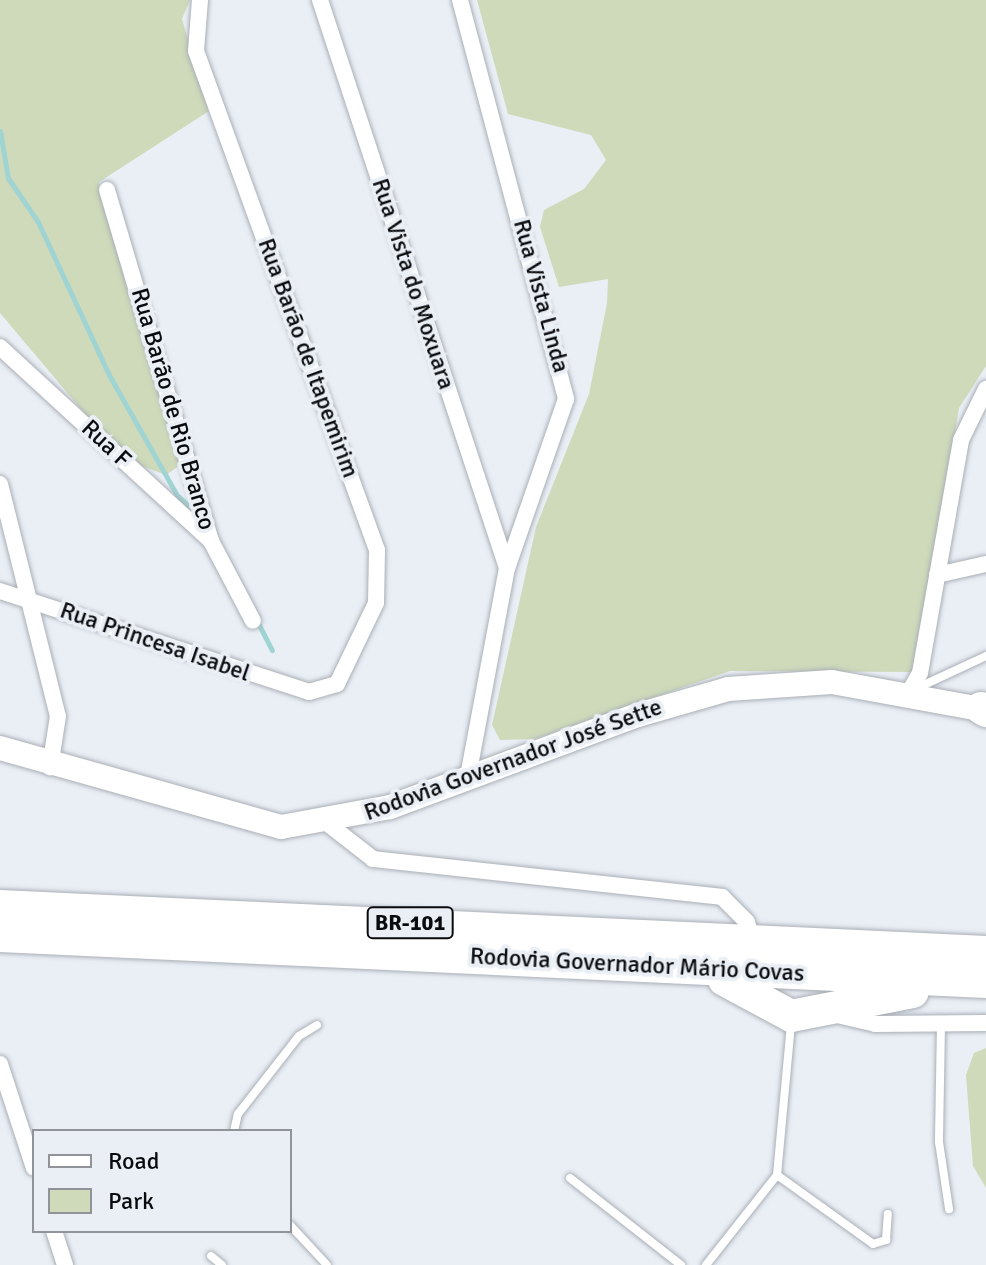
<!DOCTYPE html>
<meta charset="utf-8">
<style>
body{margin:0}
#map{position:relative;width:986px;height:1265px;overflow:hidden;background:#eaeff6;font-family:Signika,sans-serif}
div>[style]{position:absolute}
[style*='--x']{left:calc(var(--x)*1px);top:calc(var(--y)*1px);width:calc(var(--w)*1px);rotate:calc(var(--a)*1deg)}
.green>*{inset:0;background:#cedaba}
.stream>*{height:5px;margin:-2.5px;padding:0 2.5px;transform-origin:2.5px;border-radius:2.5px;background:#a0d4d3}
.roads{filter:drop-shadow(0 0 2px #aaafb6) drop-shadow(0 0 2px #aaafb6)}
.service>*{height:8px;margin:-4px;padding:0 4px;transform-origin:4px;border-radius:4px;background:#fff}
.minor>*{height:16px;margin:-8px;padding:0 8px;transform-origin:8px;border-radius:8px;background:#fff}
.secondary>*{height:24px;margin:-12px;padding:0 12px;transform-origin:12px;border-radius:12px;background:#fff}
.motorway>*{height:32px;margin:-16px;padding:0 16px;transform-origin:16px;border-radius:16px;background:#fff}
span{translate:-50% -50%;white-space:nowrap;text-align:center;line-height:1.15;-webkit-text-stroke:8px #eaeff6;paint-order:stroke}
.shield-label span{padding:2px 6px;background:#eaeff6;border:2px solid;border-radius:6px;-webkit-text-stroke-width:0}
.shield-label{font-size:22px;color:#0a0b0e;font-weight:700}
.street-label{font-size:24px;color:#0a0b0e}
.legend{position:absolute;left:32px;top:1129px;width:260px;height:104px;box-sizing:border-box;background:#eaeff6;border:2px solid #909499;margin:0;padding:10px 14px;list-style:none;font-size:24px;color:#0a0b0e}
.legend li{display:flex;align-items:center;gap:16px;height:40px}
.legend b{width:40px;border:2px solid #909499}
</style>
<div id="map">
<div class="green">
<div style="clip-path:polygon(0 0,190px 0,182px 19px,209px 111px,99px 182px,183px 463px,166px 475px,123px 459px,0 313px)"></div>
<div style="clip-path:polygon(477px 0,986px 0,986px 366px,959px 408px,916px 672px,730px 671px,534px 739px,500px 740px,492px 725px,536px 527px,589px 394px,607px 303px,608px 279px,559px 287px,540px 227px,544px 210px,584px 189px,606px 160px,591px 135px,508px 114px)"></div>
<div style="clip-path:polygon(986px 1048px,986px 1188px,973px 1166px,966px 1075px,974px 1053px)"></div>
</div>
<div class="stream">
<div style="--x:0;--y:131;--w:48;--a:80.3"></div>
<div style="--x:8;--y:178;--w:53;--a:55.7"></div>
<div style="--x:38;--y:222;--w:169;--a:65.1"></div>
<div style="--x:109;--y:375;--w:138;--a:60.5"></div>
<div style="--x:177;--y:495;--w:27;--a:42"></div>
<div style="--x:256;--y:619;--w:35;--a:63"></div>
</div>
<div class="roads">
<div class="service">
<div style="--x:913;--y:690;--w:81;--a:-25"></div>
<div style="--x:941;--y:1024;--w:118;--a:91"></div>
<div style="--x:939;--y:1142;--w:68;--a:81.5"></div>
<div style="--x:234;--y:1131;--w:17;--a:-77"></div>
<div style="--x:238;--y:1114;--w:99;--a:-52"></div>
<div style="--x:299;--y:1036;--w:21;--a:-31"></div>
<div style="--x:777;--y:1175;--w:118;--a:35.7"></div>
<div style="--x:873;--y:1244;--w:14;--a:-17"></div>
<div style="--x:886;--y:1240;--w:26;--a:-86"></div>
<div style="--x:570;--y:1178;--w:141;--a:38.1"></div>
<div style="--x:290;--y:1225;--w:54;--a:47.2"></div>
<div style="--x:211;--y:1256;--w:14;--a:39"></div>
<div style="--x:706;--y:1265;--w:115;--a:-51.7"></div>
<div style="--x:777;--y:1175;--w:153;--a:-84.7"></div>
</div>
<div class="minor">
<div style="--x:320;--y:0;--w:598;--a:71.78"></div>
<div style="--x:460;--y:0;--w:413;--a:75.1"></div>
<div style="--x:566;--y:399;--w:179;--a:109.2"></div>
<div style="--x:507;--y:568;--w:213;--a:100.6"></div>
<div style="--x:107;--y:190;--w:366;--a:73.5"></div>
<div style="--x:211;--y:541;--w:90;--a:62.3"></div>
<div style="--x:0;--y:347;--w:287;--a:42.6"></div>
<div style="--x:0;--y:484;--w:239;--a:76"></div>
<div style="--x:58;--y:716;--w:52;--a:98.9"></div>
<div style="--x:937;--y:575;--w:50;--a:-12.7"></div>
<div style="--x:0;--y:591;--w:325;--a:18.1"></div>
<div style="--x:309;--y:692;--w:29;--a:-16"></div>
<div style="--x:337;--y:684;--w:90;--a:-64.3"></div>
<div style="--x:376;--y:603;--w:53;--a:-88.9"></div>
<div style="--x:377;--y:550;--w:531;--a:-109.94"></div>
<div style="--x:196;--y:51;--w:51;--a:-85.5"></div>
<div style="--x:909;--y:692;--w:22;--a:-60"></div>
<div style="--x:920;--y:673;--w:237;--a:-80"></div>
<div style="--x:961;--y:440;--w:57;--a:-63.9"></div>
<div style="--x:327;--y:823;--w:58;--a:38"></div>
<div style="--x:373;--y:859;--w:351;--a:6.2"></div>
<div style="--x:722;--y:897;--w:35;--a:45"></div>
<div style="--x:747;--y:922;--w:20;--a:75"></div>
<div style="--x:837;--y:1015;--w:39;--a:13"></div>
<div style="--x:875;--y:1024;--w:111;--a:-0.5"></div>
<div style="--x:0;--y:1064;--w:109;--a:71.9"></div>
<div style="--x:54;--y:1231;--w:36;--a:72"></div>
</div>
<div class="secondary">
<div style="--x:0;--y:748;--w:292;--a:15.7"></div>
<div style="--x:281;--y:827;--w:111;--a:-10.4"></div>
<div style="--x:390;--y:807;--w:265;--a:-20.4"></div>
<div style="--x:638;--y:715;--w:94;--a:-16.1"></div>
<div style="--x:728;--y:689;--w:104;--a:-3.9"></div>
<div style="--x:832;--y:682;--w:157;--a:10.3"></div>
</div>
<div class="motorway">
<div style="--x:981;--y:708;--w:6;--a:31"></div>
<div style="--x:0;--y:906;--w:987;--a:2.67"></div>
<div style="--x:0;--y:936;--w:987;--a:2.67"></div>
<div style="--x:724;--y:980;--w:76;--a:28.2"></div>
<div style="--x:791;--y:1016;--w:124;--a:-11.1"></div>
</div>
</div>
<div class="shield-label">
<span style="left:410px;top:923px">BR-101</span>
</div>
<div class="street-label">
<span style="left:413px;top:284px;rotate:72deg">Rua Vista do Moxuara</span>
<span style="left:541px;top:296px;rotate:75deg">Rua Vista Linda</span>
<span style="left:308px;top:358px;rotate:70deg">Rua Barão de Itapemirim</span>
<span style="left:173px;top:409px;rotate:74deg">Rua Barão de Rio Branco</span>
<span style="left:106px;top:444px;rotate:43deg">Rua F</span>
<span style="left:155px;top:642px;rotate:19deg">Rua Princesa Isabel</span>
<span style="left:513px;top:760px;rotate:-20deg">Rodovia Governador José Sette</span>
<span style="left:637px;top:965px;rotate:3deg">Rodovia Governador Mário Covas</span>
</div>
<ul class="legend">
<li><b style="height:10px;background:#fff"></b>Road</li>
<li><b style="height:22px;background:#cedaba"></b>Park</li>
</ul>
</div>
